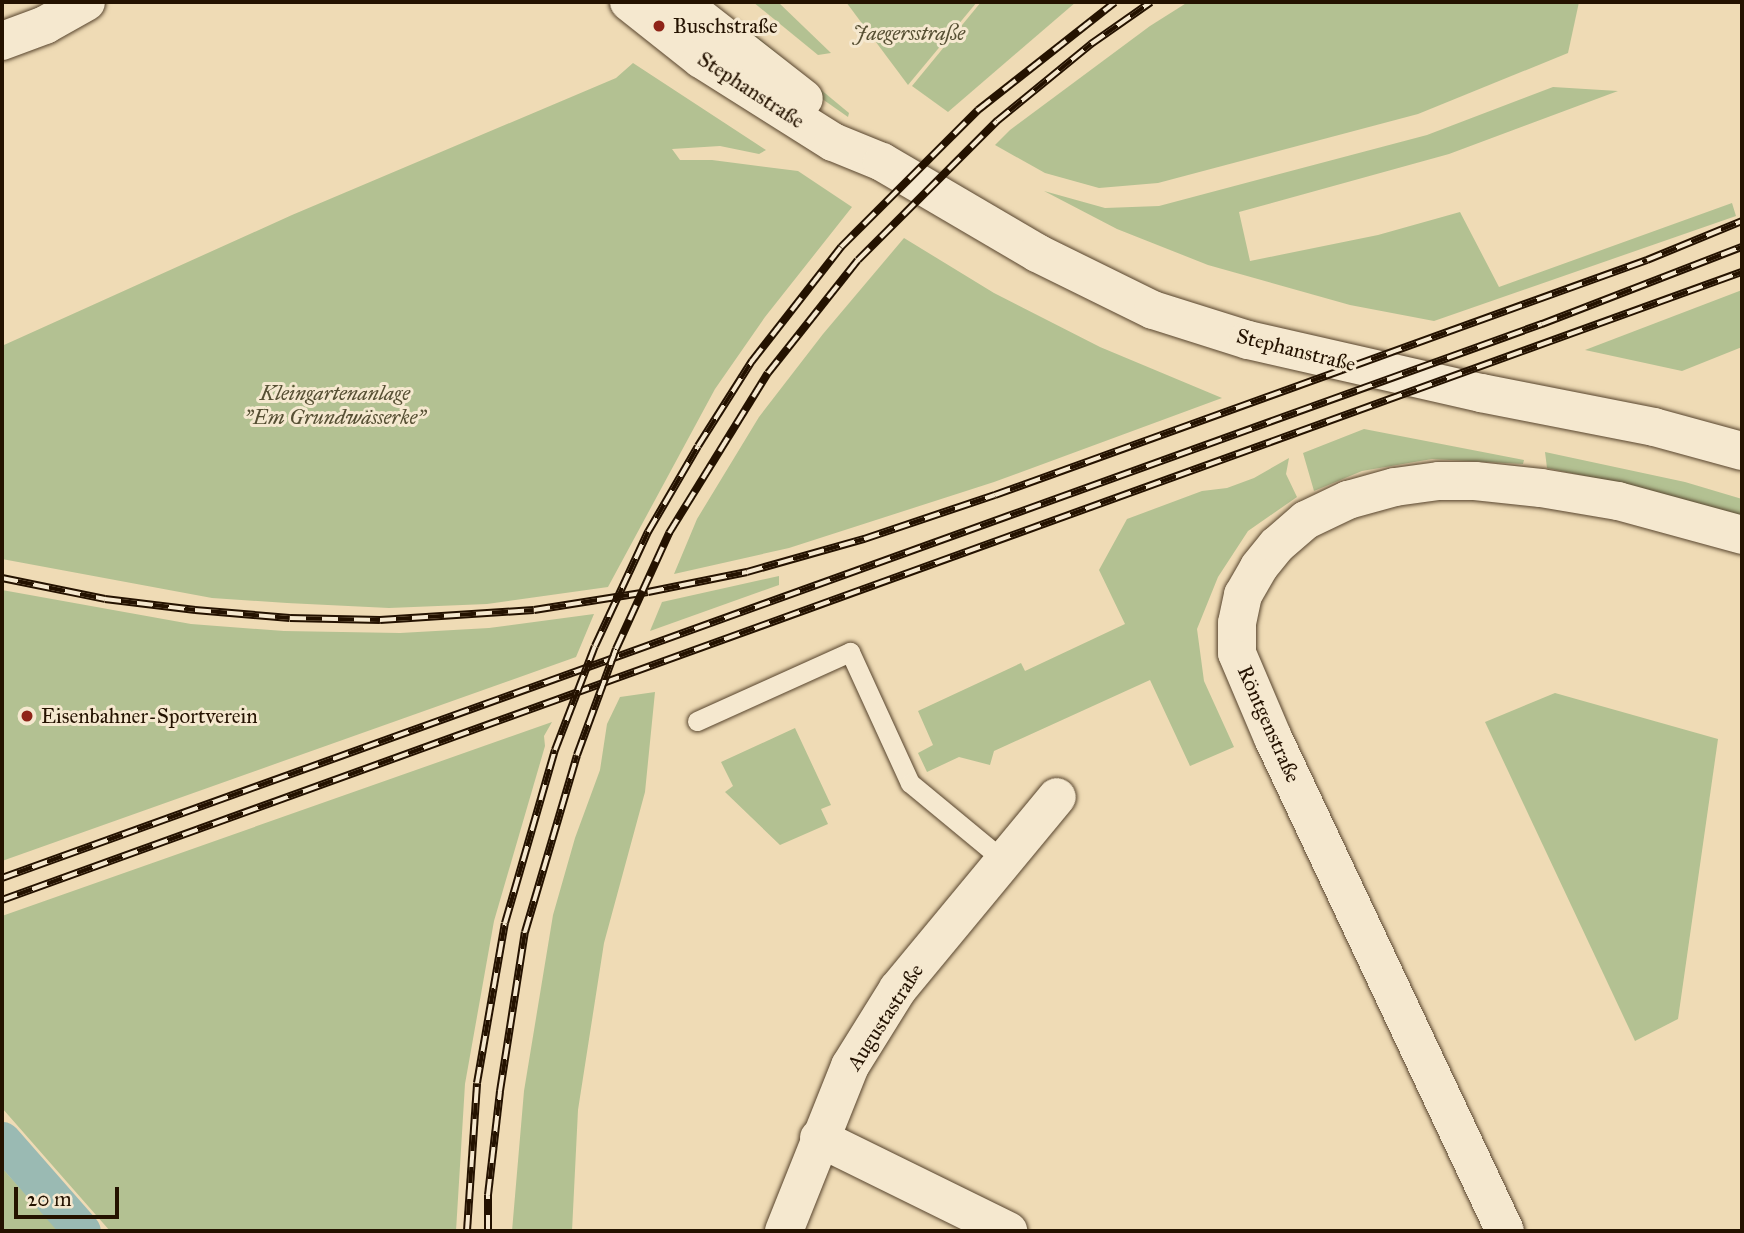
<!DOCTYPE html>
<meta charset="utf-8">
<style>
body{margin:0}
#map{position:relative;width:1744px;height:1233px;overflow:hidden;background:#efdbb5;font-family:"IM FELL Great Primer",serif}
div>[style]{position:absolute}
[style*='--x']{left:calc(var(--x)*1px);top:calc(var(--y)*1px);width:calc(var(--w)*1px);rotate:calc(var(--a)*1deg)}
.green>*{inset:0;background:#b3c192}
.canal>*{height:37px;margin:-18.5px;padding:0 18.5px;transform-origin:18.5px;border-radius:18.5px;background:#9abab3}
.roads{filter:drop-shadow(0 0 2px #57442d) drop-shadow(0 0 2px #57442d)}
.service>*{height:19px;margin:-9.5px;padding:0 9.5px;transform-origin:9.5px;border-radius:9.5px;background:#f5e8cf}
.minor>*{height:38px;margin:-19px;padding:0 19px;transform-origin:19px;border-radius:19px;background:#f5e8cf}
.tertiary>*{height:38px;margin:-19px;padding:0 19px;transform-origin:19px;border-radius:19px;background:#f5e8cf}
.rail>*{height:8px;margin-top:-4px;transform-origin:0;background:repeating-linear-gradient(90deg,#f5e8cf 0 16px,#241200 0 32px);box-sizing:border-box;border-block:2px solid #241200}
.dots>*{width:19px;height:19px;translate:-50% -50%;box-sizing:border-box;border:4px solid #f5e8cf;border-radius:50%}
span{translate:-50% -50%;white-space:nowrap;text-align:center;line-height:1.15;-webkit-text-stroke:6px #f5e8cf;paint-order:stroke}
.poi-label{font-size:21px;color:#241200}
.left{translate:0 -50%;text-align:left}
.park-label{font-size:21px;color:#564f33;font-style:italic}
.street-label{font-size:21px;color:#241200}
.frame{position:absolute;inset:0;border:4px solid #241200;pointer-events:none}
.scale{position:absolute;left:14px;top:1187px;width:105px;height:32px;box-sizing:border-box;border:4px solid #241200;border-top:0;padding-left:9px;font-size:21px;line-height:24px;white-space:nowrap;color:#241200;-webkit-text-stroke:5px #f5e8cf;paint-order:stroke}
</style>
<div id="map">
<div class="green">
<div style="clip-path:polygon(753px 2px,778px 2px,831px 53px,818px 55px)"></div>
<div style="clip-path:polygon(846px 2px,977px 2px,908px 85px)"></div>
<div style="clip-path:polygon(981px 2px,1076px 2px,948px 112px,912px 86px)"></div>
<div style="clip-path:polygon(1188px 2px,1579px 2px,1568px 53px,1418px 114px,1158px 183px,1099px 188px,1045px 173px,995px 145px,1010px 130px,1150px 26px)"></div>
<div style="clip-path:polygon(738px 21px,849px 113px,848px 117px,778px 68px,731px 30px)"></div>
<div style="clip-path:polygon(633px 63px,766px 150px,759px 154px,720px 146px,672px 149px,680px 160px,712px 160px,798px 171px,852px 207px,765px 317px,715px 389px,608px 587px,487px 604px,389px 608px,287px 603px,212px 598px,2px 559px,2px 343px,4px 345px,292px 215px,616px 78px)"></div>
<div style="clip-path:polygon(1553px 87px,1618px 91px,1449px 154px,1239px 212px,1250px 261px,1378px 235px,1460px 212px,1499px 287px,1732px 203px,1736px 216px,1434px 321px,1350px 305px,1208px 265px,1117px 229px,1044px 191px,1105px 208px,1159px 206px,1427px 135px)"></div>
<div style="clip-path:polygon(904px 238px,994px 293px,1100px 347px,1222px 398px,994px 482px,789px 548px,674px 574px,697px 519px,759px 417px,823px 334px)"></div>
<div style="clip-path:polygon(1742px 290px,1742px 347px,1682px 371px,1585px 350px)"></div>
<div style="clip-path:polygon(1364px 429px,1524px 460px,1523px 464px,1432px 459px,1362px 471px,1314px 491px,1303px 453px)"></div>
<div style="clip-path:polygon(1545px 452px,1685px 482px,1742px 499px,1742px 519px,1623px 484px,1547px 468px)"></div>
<div style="clip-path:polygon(1289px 458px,1286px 474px,1297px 497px,1248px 531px,1218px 577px,1197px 629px,1204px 681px,1234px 747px,1190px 766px,1150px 680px,994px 751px,990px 765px,959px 757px,927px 772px,918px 753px,933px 745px,918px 711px,1021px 663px,1025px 671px,1125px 624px,1099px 570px,1127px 519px,1202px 491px,1227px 488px,1254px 478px)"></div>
<div style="clip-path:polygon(779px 576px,779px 585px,650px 631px,662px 602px)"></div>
<div style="clip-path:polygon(2px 590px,191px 624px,284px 631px,400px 633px,489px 628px,594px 614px,576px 657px,2px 861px)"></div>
<div style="clip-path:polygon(655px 692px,645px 792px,604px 943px,578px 1110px,572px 1231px,512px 1231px,524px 1091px,553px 915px,575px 838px,600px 770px,607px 724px,620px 697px)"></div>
<div style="clip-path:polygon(1555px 693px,1718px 739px,1678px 1019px,1635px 1041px,1485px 722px)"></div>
<div style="clip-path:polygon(552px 722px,544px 736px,545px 746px,494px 921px,465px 1084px,456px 1231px,110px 1231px,2px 1108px,2px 916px)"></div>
<div style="clip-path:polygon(795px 728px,831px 805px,821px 809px,828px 824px,780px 845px,725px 792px,733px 786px,721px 762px)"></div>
<div style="clip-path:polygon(2px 1168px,59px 1231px,2px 1231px)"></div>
</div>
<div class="canal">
<div style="--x:2;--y:1140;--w:121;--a:48.7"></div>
</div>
<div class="roads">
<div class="service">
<div style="--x:697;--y:721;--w:168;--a:-24.3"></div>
<div style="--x:850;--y:652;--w:144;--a:65.4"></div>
<div style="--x:910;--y:783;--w:121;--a:39.6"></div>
</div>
<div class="minor">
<div style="--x:2;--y:41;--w:46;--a:-20.4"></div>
<div style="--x:45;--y:25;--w:47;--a:-29.3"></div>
<div style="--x:819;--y:1138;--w:211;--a:26.2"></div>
<div style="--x:784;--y:1231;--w:178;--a:-68.2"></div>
<div style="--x:850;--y:1066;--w:91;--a:-58.1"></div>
<div style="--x:898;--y:989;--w:249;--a:-50.4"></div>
<div style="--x:1505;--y:1231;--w:545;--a:-115.2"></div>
<div style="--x:1273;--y:738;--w:92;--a:-113"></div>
<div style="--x:1237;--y:653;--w:30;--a:-90"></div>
<div style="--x:1237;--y:623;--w:29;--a:-78"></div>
<div style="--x:1243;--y:595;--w:32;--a:-60"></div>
<div style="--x:1259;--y:567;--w:28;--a:-51"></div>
<div style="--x:1277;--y:545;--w:38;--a:-41"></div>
<div style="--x:1306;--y:520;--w:47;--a:-25.5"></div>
<div style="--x:1348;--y:500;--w:49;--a:-15.5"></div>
<div style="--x:1395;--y:487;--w:44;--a:-7.8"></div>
<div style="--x:1439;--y:481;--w:36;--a:0"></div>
<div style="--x:1475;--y:481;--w:66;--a:6.1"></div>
<div style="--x:1541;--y:488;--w:78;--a:9.6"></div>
<div style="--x:1618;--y:501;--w:129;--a:15.3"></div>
</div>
<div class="tertiary">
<div style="--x:629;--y:2;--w:92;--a:38.4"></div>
<div style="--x:701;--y:59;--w:156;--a:32.2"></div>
<div style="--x:833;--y:142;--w:53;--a:22.2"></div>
<div style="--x:882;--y:162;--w:180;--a:30.4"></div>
<div style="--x:1037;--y:253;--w:129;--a:26.2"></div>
<div style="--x:1153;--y:310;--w:100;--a:17.5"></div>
<div style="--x:1248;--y:340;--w:239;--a:12.8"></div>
<div style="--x:1481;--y:393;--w:176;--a:11.1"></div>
<div style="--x:1654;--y:427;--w:91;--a:15.3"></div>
<div style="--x:680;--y:2;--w:157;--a:38"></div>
</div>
</div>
<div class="rail">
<div style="--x:2;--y:578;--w:105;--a:11.5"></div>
<div style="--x:105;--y:599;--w:91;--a:7"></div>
<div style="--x:195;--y:610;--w:95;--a:4.8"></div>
<div style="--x:290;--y:618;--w:90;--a:1.3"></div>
<div style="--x:380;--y:620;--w:154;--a:-3.7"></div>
<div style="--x:534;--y:610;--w:115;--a:-9"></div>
<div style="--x:648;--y:592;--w:101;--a:-11.4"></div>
<div style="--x:747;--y:572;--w:122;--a:-15.8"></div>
<div style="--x:864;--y:539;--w:138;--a:-18.6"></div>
<div style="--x:995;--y:495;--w:693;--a:-19.82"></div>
<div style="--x:1647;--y:260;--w:103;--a:-22.3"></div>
<div style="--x:2;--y:878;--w:1637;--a:-19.79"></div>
<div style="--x:1542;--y:324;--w:214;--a:-21.1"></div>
<div style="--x:2;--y:900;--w:1850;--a:-19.85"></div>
<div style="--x:467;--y:1231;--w:148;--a:-86.1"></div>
<div style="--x:477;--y:1083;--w:162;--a:-80.1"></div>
<div style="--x:505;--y:923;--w:180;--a:-73.9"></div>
<div style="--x:555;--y:750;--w:111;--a:-69"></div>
<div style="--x:595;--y:646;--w:126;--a:-65.1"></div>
<div style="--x:648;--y:532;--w:99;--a:-59.8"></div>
<div style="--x:698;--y:446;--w:101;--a:-57.6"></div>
<div style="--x:752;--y:361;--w:145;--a:-52"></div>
<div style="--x:841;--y:247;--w:194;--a:-45"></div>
<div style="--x:978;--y:110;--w:174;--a:-38.2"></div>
<div style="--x:488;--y:1231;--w:36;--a:-90"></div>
<div style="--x:488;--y:1195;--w:105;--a:-83.4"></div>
<div style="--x:500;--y:1091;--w:161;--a:-81.1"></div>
<div style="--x:525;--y:932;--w:184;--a:-73.6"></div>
<div style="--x:577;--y:755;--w:113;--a:-69.8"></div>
<div style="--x:616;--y:649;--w:128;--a:-65.4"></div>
<div style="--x:669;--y:533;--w:188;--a:-58.3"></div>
<div style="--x:768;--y:373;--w:144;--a:-51.5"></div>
<div style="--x:858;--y:260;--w:197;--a:-45"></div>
<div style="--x:997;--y:121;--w:122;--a:-39.3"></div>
<div style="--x:1091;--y:44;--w:73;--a:-35"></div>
</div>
<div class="dots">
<div style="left:659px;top:26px;background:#8f2418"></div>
<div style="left:27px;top:716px;background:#8f2418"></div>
</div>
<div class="poi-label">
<span class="left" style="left:673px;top:26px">Buschstraße</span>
<span class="left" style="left:41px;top:716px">Eisenbahner-Sportverein</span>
</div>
<div class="park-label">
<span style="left:909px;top:33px">Jaegersstraße</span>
<span style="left:335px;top:405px">Kleingartenanlage<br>"Em Grundwässerke"</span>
</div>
<div class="street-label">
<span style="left:751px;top:90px;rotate:33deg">Stephanstraße</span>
<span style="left:1296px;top:350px;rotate:14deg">Stephanstraße</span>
<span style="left:1269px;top:724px;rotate:66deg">Röntgenstraße</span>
<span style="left:885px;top:1017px;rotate:-57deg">Augustastraße</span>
</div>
<div class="frame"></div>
<div class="scale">20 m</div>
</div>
